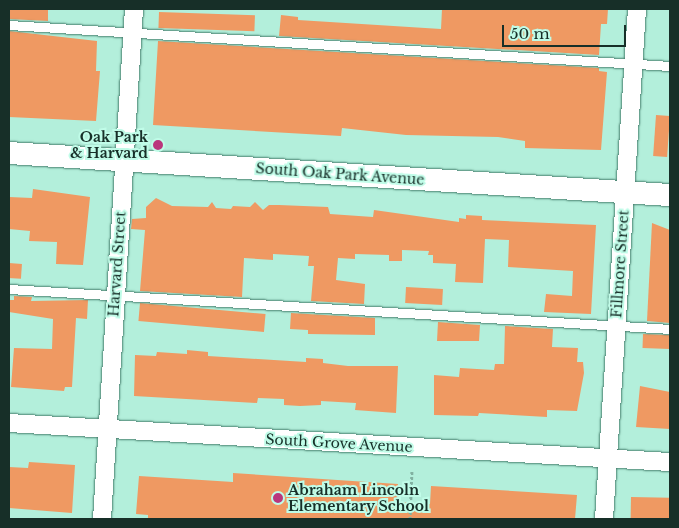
<!DOCTYPE html>
<style>
body{margin:0}
#map{position:relative;width:679px;height:528px;overflow:hidden;background:#b3efdb;font-family:"Libre Baskerville",serif}
div>[style]{position:absolute}
[style*='--x']{left:calc(var(--x)*1px);top:calc(var(--y)*1px);width:calc(var(--w)*1px);rotate:calc(var(--a)*1deg)}
.building>*{inset:0;background:#ef9962;transform-origin:0 0}
.path>*{height:3px;margin-top:-1.5px;transform-origin:0;background:repeating-linear-gradient(90deg,#81b1a1 0 2.5px,transparent 0 5px)}
.roads{filter:drop-shadow(0 0 1px #427a69) drop-shadow(0 0 1px #427a69)}
.service>*{height:9px;margin:-4.5px;padding:0 4.5px;transform-origin:4.5px;border-radius:4.5px;background:#fff}
.minor>*{height:18px;margin:-9px;padding:0 9px;transform-origin:9px;border-radius:9px;background:#fff}
.tertiary>*{height:22px;margin:-11px;padding:0 11px;transform-origin:11px;border-radius:11px;background:#fff}
.dots>*{width:14px;height:14px;translate:-50% -50%;box-sizing:border-box;border:2px solid #c0fce8;border-radius:50%}
span{translate:-50% -50%;white-space:nowrap;text-align:center;line-height:1.15;-webkit-text-stroke:4px #c0fce8;paint-order:stroke}
.poi-label{font-size:14px;color:#172f28;font-weight:700}
.right{translate:-100% -50%;text-align:right}
.left{translate:0 -50%;text-align:left}
.street-label{font-size:14px;color:#172f28}
.frame{position:absolute;inset:0;border:10px solid #172f28;pointer-events:none}
.scale{position:absolute;left:502px;top:25px;width:124px;height:22px;box-sizing:border-box;border:2px solid #172f28;border-top:0;padding-left:6px;font-size:15px;line-height:18px;white-space:nowrap;color:#172f28;-webkit-text-stroke:4px #c0fce8;paint-order:stroke}
</style>
<div id="map">
<div class="building">
<div style="clip-path:polygon(9px 9px,48px 9px,48px 21px,9px 19px)"></div>
<div style="clip-path:polygon(442px 9px,608px 9px,607px 24px,601px 24px,599px 55px,279px 36px,281px 15px,298px 17px,298px 20px,441px 29px)"></div>
<div style="left:159px;top:12px;width:96px;height:16px;rotate:2deg"></div>
<div style="clip-path:polygon(9px 31px,97px 41px,96px 71px,100px 71px,96px 121px,9px 117px)"></div>
<div style="clip-path:polygon(158px 41px,599px 68px,599px 71px,607px 72px,601px 150px,525px 148px,525px 141px,498px 137px,406px 135px,342px 128px,341px 136px,153px 125px)"></div>
<div style="left:656px;top:115px;width:14px;height:41px;rotate:4deg"></div>
<div style="clip-path:polygon(33px 189px,90px 197px,83px 265px,56px 264px,57px 242px,29px 241px,30px 231px,9px 229px,9px 197px,32px 198px)"></div>
<div style="clip-path:polygon(156px 198px,172px 206px,208px 207px,212px 202px,216px 208px,231px 209px,233px 206px,250px 207px,255px 202px,263px 210px,269px 205px,279px 205px,328px 207px,330px 214px,373px 217px,374px 210px,459px 222px,459px 218px,466px 219px,466px 215px,482px 216px,482px 220px,596px 225px,591px 314px,544px 312px,546px 294px,572px 296px,573px 271px,508px 267px,509px 240px,485px 239px,483px 283px,455px 282px,456px 264px,433px 263px,433px 255px,428px 255px,429px 251px,402px 250px,402px 261px,389px 261px,389px 255px,355px 254px,355px 259px,338px 258px,336px 280px,365px 284px,364px 304px,311px 301px,314px 266px,308px 266px,309px 256px,273px 254px,273px 260px,244px 258px,242px 297px,140px 291px,145px 230px,131px 229px,132px 219px,146px 218px,146px 207px)"></div>
<div style="clip-path:polygon(652px 223px,670px 230px,670px 323px,647px 321px)"></div>
<div style="left:9px;top:263px;width:13px;height:15px;rotate:4deg"></div>
<div style="left:406px;top:287px;width:37px;height:16px;rotate:3deg"></div>
<div style="clip-path:polygon(14px 296px,32px 297px,31px 301px,88px 300px,87px 319px,76px 318px,72px 387px,65px 387px,64px 391px,11px 387px,14px 348px,52px 349px,53px 319px,9px 312px,9px 300px,14px 300px)"></div>
<div style="left:140px;top:303px;width:126px;height:18px;rotate:5deg"></div>
<div style="clip-path:polygon(291px 313px,375px 318px,375px 335px,308px 334px,308px 330px,290px 329px)"></div>
<div style="clip-path:polygon(438px 322px,480px 325px,479px 341px,437px 341px)"></div>
<div style="clip-path:polygon(505px 326px,553px 329px,552px 347px,578px 348px,577px 362px,583px 362px,584px 373px,577px 411px,547px 410px,547px 417px,479px 413px,478px 416px,434px 415px,434px 375px,459px 377px,460px 368px,494px 370px,495px 364px,504px 364px)"></div>
<div style="left:643px;top:334px;width:27px;height:14px;rotate:2deg"></div>
<div style="clip-path:polygon(187px 350px,208px 352px,208px 356px,306px 362px,306px 358px,323px 359px,323px 363px,348px 366px,398px 366px,396px 413px,355px 410px,356px 403px,321px 401px,321px 405px,300px 406px,284px 405px,284px 399px,258px 398px,257px 403px,134px 396px,135px 355px,156px 356px,157px 352px,187px 354px)"></div>
<div style="clip-path:polygon(640px 386px,670px 392px,670px 429px,636px 427px)"></div>
<div style="clip-path:polygon(29px 462px,75px 465px,72px 513px,9px 508px,9px 467px,28px 468px)"></div>
<div style="clip-path:polygon(233px 473px,398px 484px,397px 502px,430px 504px,431px 486px,577px 495px,575px 519px,148px 519px,148px 515px,136px 514px,139px 476px,233px 482px)"></div>
<div style="left:631px;top:497px;width:39px;height:22px;rotate:1deg"></div>
</div>
<div class="path">
<div style="--x:410;--y:519;--w:49;--a:-87.7"></div>
</div>
<div class="roads">
<div class="service">
<div style="--x:9;--y:25;--w:662;--a:3.55"></div>
<div style="--x:9;--y:289;--w:662;--a:3.46"></div>
</div>
<div class="minor">
<div style="--x:9;--y:423;--w:662;--a:3.38"></div>
<div style="--x:102;--y:519;--w:511;--a:-86.41"></div>
<div style="--x:604;--y:519;--w:511;--a:-86.3"></div>
</div>
<div class="tertiary">
<div style="--x:9;--y:153;--w:662;--a:3.64"></div>
</div>
</div>
<div class="dots">
<div style="left:158px;top:145px;background:#ba367c"></div>
<div style="left:278px;top:498px;background:#ba367c"></div>
</div>
<div class="poi-label">
<span class="right" style="left:148px;top:145px">Oak Park<br>&amp; Harvard</span>
<span class="left" style="left:288px;top:498px">Abraham Lincoln<br>Elementary School</span>
</div>
<div class="street-label">
<span style="left:340px;top:174px;rotate:4deg">South Oak Park Avenue</span>
<span style="left:117px;top:264px;rotate:-86deg">Harvard Street</span>
<span style="left:620px;top:264px;rotate:-86deg">Fillmore Street</span>
<span style="left:339px;top:443px;rotate:3deg">South Grove Avenue</span>
</div>
<div class="frame"></div>
<div class="scale">50 m</div>
</div>
